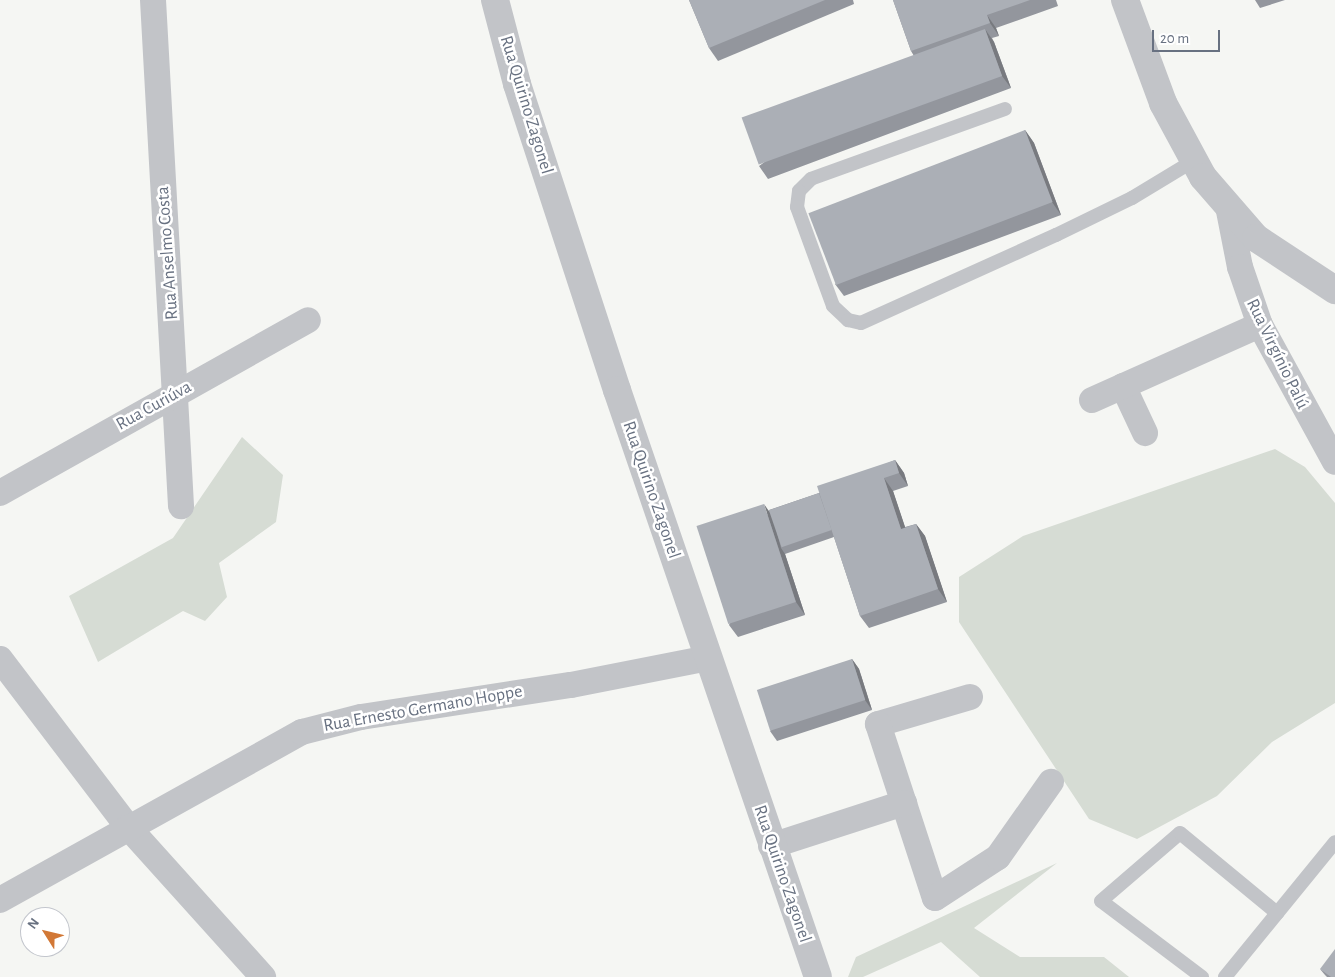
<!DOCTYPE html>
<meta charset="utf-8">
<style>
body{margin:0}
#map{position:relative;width:1335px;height:977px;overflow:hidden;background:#f5f6f3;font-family:"Alegreya Sans",sans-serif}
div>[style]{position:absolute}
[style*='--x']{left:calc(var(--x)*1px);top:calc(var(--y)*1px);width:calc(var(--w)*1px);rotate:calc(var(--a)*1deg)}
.green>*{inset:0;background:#d6dcd4}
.service>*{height:14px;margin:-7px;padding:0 7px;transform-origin:7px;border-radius:7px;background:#c2c4c8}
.minor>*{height:26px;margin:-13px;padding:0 13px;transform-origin:13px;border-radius:13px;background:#c2c4c8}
.tertiary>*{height:28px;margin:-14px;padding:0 14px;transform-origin:14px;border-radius:14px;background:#c2c4c8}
.wall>*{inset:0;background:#93969d}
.shaded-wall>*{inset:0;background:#787a7f}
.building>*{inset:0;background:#abafb6;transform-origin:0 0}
span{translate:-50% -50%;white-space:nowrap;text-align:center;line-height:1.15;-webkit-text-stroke:5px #fff;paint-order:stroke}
.street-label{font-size:18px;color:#687181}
.north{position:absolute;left:20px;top:907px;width:50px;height:50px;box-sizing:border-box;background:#fff;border:1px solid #c3c6cd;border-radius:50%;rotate:306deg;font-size:14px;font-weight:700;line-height:20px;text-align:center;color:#687181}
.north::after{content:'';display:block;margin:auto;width:18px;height:22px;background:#d27836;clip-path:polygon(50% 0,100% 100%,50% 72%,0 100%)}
.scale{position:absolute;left:1152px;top:30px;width:68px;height:22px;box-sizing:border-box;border:2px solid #687181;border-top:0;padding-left:6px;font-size:15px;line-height:18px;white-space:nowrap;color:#687181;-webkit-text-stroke:4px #fff;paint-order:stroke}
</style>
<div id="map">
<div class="green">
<div style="clip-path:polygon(242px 437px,283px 475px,276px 522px,219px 563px,227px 597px,205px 621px,183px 611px,98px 662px,69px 596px,173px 538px)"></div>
<div style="clip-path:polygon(1275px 449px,1305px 467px,1335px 503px,1335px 703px,1272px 742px,1217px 796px,1137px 839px,1089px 819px,959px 622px,959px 577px,1023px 536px)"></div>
<div style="clip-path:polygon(1057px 863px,974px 928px,1020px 957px,1104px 957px,1129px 977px,980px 977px,941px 942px,863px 977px,848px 977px,856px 957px)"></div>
</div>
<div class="service">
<div style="--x:1005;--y:109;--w:206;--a:160.2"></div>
<div style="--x:811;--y:179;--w:17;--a:135"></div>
<div style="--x:799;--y:191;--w:16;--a:97"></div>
<div style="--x:797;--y:207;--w:105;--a:70"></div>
<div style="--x:833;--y:306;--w:21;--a:43"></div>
<div style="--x:848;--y:320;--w:13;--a:13"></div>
<div style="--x:861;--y:323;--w:214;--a:-24.3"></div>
<div style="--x:1056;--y:235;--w:85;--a:-26"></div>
<div style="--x:1132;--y:198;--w:71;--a:-31.2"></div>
<div style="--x:1202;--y:977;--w:126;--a:-143"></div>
<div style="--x:1101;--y:901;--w:104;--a:-40.7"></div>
<div style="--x:1180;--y:833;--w:126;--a:39.5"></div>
<div style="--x:1225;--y:977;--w:174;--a:-50.8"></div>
</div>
<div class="minor">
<div style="--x:153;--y:0;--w:507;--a:86.83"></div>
<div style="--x:1229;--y:211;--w:57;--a:78.9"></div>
<div style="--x:1240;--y:267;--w:61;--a:71"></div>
<div style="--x:1260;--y:325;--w:156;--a:61.3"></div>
<div style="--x:1123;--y:386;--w:52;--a:64.9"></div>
<div style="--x:1092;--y:400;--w:184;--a:-24.1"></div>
<div style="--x:0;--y:493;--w:353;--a:-29.3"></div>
<div style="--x:0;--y:659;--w:211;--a:52.7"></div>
<div style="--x:128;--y:827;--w:202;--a:48"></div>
<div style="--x:970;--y:697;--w:96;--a:163.6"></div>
<div style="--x:878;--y:724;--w:183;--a:71.9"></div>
<div style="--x:935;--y:898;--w:75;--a:-33.1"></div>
<div style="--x:998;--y:857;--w:92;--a:-54.8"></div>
<div style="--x:771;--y:846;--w:140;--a:-17.9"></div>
<div style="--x:0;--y:900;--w:346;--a:-29.1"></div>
<div style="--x:302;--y:732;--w:61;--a:-14.3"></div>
<div style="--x:361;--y:717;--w:212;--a:-8.7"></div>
<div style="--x:571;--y:685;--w:140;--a:-11.1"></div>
</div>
<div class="tertiary">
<div style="--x:495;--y:0;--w:87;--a:75.3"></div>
<div style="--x:517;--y:84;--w:322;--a:71.9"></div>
<div style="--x:617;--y:390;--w:620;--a:71.1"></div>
<div style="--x:1125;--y:0;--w:110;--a:69.7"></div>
<div style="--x:1163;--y:103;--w:84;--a:61.6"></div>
<div style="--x:1203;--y:177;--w:81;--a:49"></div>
<div style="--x:1256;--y:238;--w:95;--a:33.4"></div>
</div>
<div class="wall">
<div style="clip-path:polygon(689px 0,853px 0,854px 4px,718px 61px,709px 48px)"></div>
<div style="clip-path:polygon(893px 0,1056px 0,1058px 6px,996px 28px,999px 36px,992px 38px,994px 42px,1011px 88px,768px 179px,759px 166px,914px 56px,911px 51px)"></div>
<div style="clip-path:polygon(1255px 0,1285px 0,1260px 8px)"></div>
<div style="clip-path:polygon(1025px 130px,1034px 143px,1061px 215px,844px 296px,835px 284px)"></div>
<div style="clip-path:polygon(895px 460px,904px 473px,908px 486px,893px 491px,905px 527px,916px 524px,925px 536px,947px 602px,869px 628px,860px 616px,834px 537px,785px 554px,805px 615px,738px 637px,729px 625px,769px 510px,819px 493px)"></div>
<div style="clip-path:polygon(852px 659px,859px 669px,872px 710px,777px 741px,770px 731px)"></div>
<div style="clip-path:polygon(1320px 969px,1335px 977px,1327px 977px,1325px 975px)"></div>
</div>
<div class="shaded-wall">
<div style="clip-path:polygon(987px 15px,996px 28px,999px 36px,990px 23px)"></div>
<div style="clip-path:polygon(985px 29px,994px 42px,1011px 88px,1002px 76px)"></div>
<div style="clip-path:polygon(1025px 130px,1034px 143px,1061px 215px,1052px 202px)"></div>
<div style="clip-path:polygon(895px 460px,904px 473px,908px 486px,899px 473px)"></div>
<div style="clip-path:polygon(884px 478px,893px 491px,910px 542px,901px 529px)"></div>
<div style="clip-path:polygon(764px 504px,773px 517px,781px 548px,785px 554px,805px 615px,796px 602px)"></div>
<div style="clip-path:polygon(916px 524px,925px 536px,947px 602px,938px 589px)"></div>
<div style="clip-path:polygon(852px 659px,859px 669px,872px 710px,865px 700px)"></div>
</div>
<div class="building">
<div style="clip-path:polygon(689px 0,825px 0,709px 48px)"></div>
<div style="clip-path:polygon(893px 0,1030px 0,987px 15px,990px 23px,911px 51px)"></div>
<div style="left:985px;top:29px;width:50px;height:259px;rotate:70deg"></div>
<div style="left:1025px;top:130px;width:77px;height:232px;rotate:69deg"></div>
<div style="clip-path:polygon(895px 460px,899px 473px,884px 478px,901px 529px,916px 524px,938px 589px,860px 616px,817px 486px)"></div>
<div style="left:819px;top:493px;width:39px;height:53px;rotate:71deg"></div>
<div style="left:764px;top:504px;width:103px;height:71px;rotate:72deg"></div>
<div style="left:852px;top:659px;width:43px;height:100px;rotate:72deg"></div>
<div style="clip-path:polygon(1335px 949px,1335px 977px,1331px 977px,1320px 969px)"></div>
</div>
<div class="street-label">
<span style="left:526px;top:105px;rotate:73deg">Rua Quirino Zagonel</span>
<span style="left:168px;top:253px;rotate:-94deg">Rua Anselmo Costa</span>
<span style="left:1277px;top:354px;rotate:64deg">Rua Virgínio Palú</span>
<span style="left:154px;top:406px;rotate:-29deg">Rua Curiúva</span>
<span style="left:651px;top:490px;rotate:71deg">Rua Quirino Zagonel</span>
<span style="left:423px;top:709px;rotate:-10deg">Rua Ernesto Germano Hoppe</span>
<span style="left:782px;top:874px;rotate:71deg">Rua Quirino Zagonel</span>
</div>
<div class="north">N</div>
<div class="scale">20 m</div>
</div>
